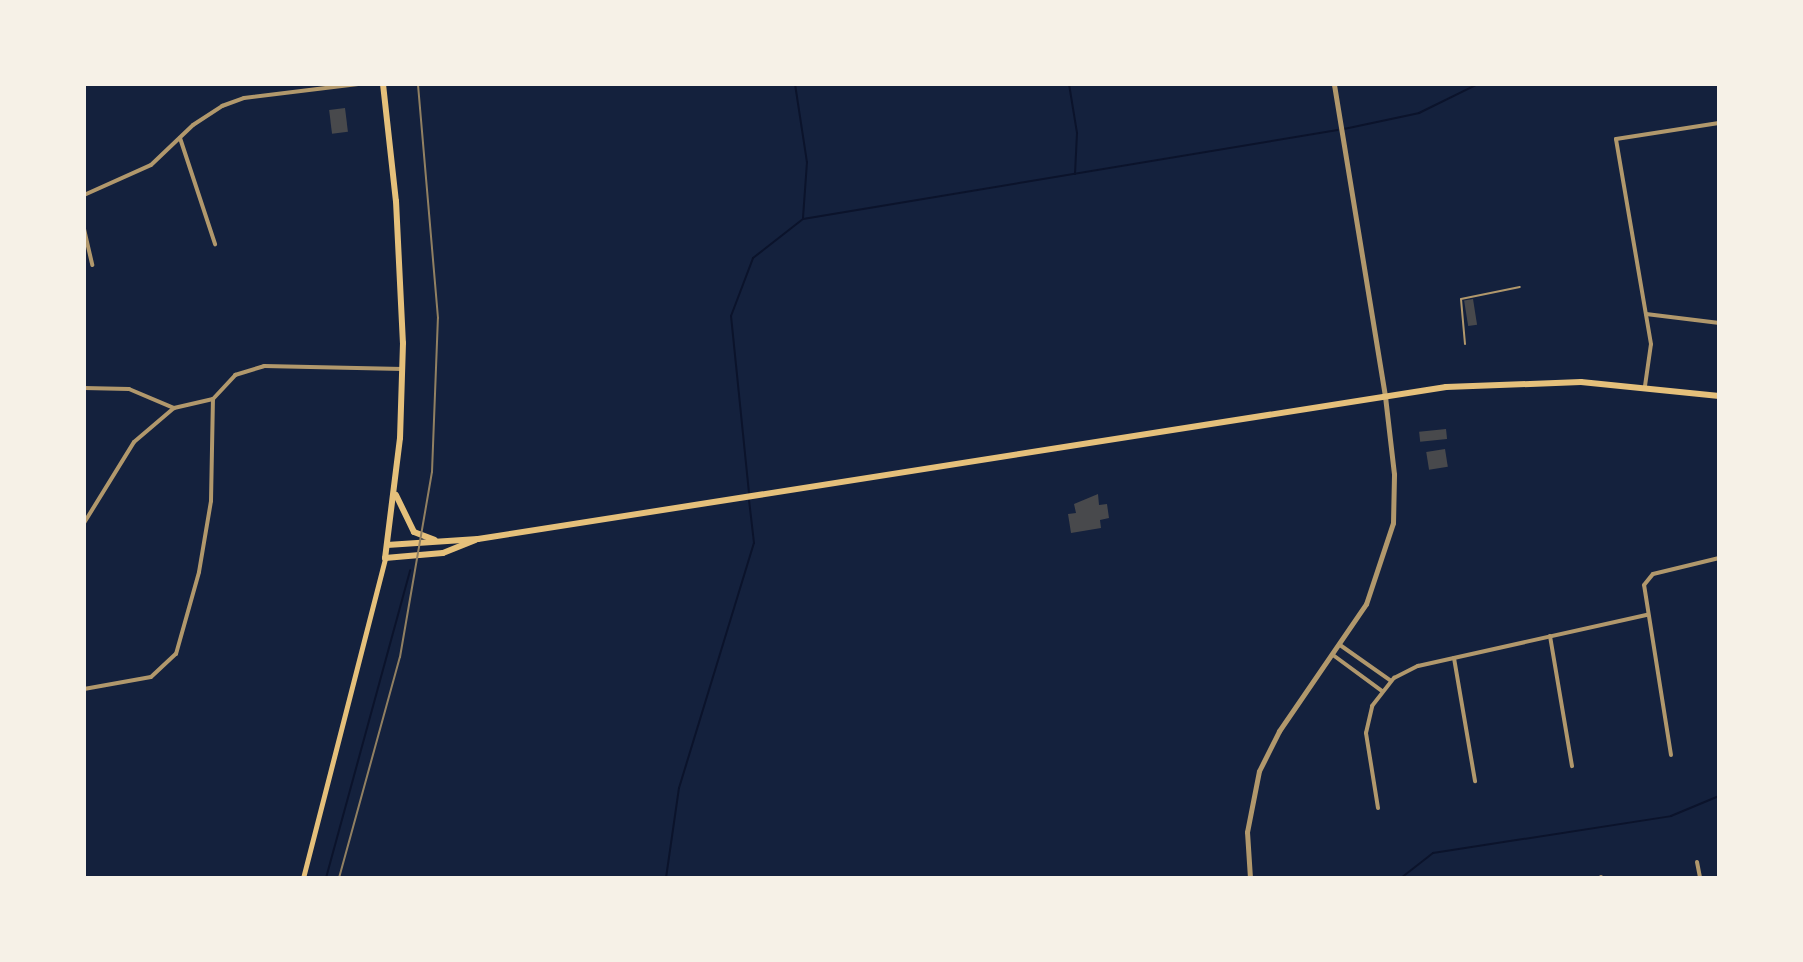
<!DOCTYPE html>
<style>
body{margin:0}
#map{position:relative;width:1803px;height:962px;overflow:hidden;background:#14213d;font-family:"Alegreya Sans",sans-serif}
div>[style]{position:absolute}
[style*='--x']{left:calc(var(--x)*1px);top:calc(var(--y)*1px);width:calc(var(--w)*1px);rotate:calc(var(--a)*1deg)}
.stream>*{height:2px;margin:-1px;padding:0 1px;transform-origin:1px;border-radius:1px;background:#0b132b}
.building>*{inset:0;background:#48494c;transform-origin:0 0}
.service>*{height:2px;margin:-1px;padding:0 1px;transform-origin:1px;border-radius:1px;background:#b1986c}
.minor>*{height:4px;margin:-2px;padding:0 2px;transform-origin:2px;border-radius:2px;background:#b1986c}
.tertiary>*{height:5px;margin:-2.5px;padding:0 2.5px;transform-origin:2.5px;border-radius:2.5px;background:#b1986c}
.secondary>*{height:5px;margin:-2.5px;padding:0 2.5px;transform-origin:2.5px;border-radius:2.5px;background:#e5c07b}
.primary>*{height:6px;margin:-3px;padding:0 3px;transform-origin:3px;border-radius:3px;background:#e5c07b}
.rail>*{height:2px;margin:-1px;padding:0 1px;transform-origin:1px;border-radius:1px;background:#918062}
span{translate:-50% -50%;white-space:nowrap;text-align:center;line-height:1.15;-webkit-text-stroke:8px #f6f1e7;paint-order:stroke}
.frame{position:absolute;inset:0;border:86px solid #f6f1e7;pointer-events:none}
</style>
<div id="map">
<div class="stream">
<div style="--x:795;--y:84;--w:79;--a:81.3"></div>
<div style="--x:807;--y:162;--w:56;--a:94.1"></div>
<div style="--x:1069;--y:84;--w:50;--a:80.7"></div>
<div style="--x:1077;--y:133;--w:41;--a:92.8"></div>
<div style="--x:1344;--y:129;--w:77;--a:-12"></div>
<div style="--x:1419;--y:113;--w:66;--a:-26.2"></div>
<div style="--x:749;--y:493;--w:178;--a:-95.8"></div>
<div style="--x:731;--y:316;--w:62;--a:-69.2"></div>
<div style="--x:753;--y:258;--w:63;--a:-38"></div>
<div style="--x:803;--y:219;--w:542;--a:-9.44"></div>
<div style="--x:326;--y:878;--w:319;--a:-74.7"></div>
<div style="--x:666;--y:878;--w:91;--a:-81.8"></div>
<div style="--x:679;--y:788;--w:256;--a:-73"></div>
<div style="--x:754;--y:543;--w:43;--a:-96.6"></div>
<div style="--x:1401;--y:878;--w:41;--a:-38"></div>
<div style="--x:1433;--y:853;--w:241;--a:-8.8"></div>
<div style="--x:1671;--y:816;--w:52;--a:-22.6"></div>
</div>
<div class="building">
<div style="left:345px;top:108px;width:24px;height:16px;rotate:83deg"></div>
<div style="left:1473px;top:299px;width:26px;height:9px;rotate:81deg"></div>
<div style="left:1446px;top:429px;width:10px;height:27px;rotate:84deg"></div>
<div style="left:1445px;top:449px;width:18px;height:19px;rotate:81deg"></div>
<div style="clip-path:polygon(1098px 494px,1099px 505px,1107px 504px,1109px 518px,1100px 520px,1101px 528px,1071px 533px,1068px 514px,1076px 513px,1074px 504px)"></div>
</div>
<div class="service">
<div style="--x:1465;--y:344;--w:45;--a:-95.1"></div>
<div style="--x:1461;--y:299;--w:60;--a:-11.5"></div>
</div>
<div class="minor">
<div style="--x:180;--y:138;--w:112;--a:71.7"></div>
<div style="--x:84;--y:195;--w:73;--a:-24.1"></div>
<div style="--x:151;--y:165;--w:58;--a:-43.6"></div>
<div style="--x:193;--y:125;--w:35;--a:-33"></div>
<div style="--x:222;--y:106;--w:23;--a:-20"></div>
<div style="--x:244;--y:98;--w:115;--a:-7"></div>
<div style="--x:84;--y:229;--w:37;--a:77"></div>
<div style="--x:1646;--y:314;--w:74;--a:7"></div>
<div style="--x:1645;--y:386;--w:42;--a:-81.9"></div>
<div style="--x:1651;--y:344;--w:208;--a:-99.7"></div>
<div style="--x:1616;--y:139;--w:104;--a:-8.8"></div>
<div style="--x:84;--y:388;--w:45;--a:1.3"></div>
<div style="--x:129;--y:389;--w:49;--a:22.9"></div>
<div style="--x:84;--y:523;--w:95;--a:-58.3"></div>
<div style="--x:134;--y:442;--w:52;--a:-40.4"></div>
<div style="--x:174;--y:408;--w:40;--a:-13"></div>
<div style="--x:213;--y:399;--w:33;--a:-47"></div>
<div style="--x:235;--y:375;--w:30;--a:-17"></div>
<div style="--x:264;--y:366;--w:139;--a:1.2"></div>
<div style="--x:1550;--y:636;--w:132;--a:80.4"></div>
<div style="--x:1340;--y:645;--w:62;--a:35.2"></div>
<div style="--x:1333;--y:655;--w:61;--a:36.3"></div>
<div style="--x:1454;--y:658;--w:125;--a:80.3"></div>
<div style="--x:84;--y:689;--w:68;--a:-10.2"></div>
<div style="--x:151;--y:677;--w:34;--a:-43"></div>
<div style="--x:176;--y:654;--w:85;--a:-74.3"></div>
<div style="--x:199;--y:572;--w:72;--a:-80.4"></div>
<div style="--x:211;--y:501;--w:102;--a:-88.9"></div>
<div style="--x:1671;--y:755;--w:172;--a:-99"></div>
<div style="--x:1644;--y:585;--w:14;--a:-51"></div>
<div style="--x:1653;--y:574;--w:68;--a:-13.6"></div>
<div style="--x:1378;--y:808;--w:76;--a:-99.1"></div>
<div style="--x:1366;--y:733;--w:28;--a:-77"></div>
<div style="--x:1372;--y:706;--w:36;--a:-52"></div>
<div style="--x:1394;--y:678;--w:27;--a:-27"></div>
<div style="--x:1418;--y:666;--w:235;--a:-12.6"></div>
<div style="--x:1697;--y:862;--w:16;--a:79"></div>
<div style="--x:1601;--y:877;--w:1;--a:90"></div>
</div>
<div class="tertiary">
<div style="--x:1250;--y:878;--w:46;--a:-93.7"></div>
<div style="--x:1247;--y:832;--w:62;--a:-78.9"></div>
<div style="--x:1259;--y:771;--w:45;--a:-63.4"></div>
<div style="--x:1279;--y:731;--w:154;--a:-55.6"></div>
<div style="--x:1366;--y:604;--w:85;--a:-71.6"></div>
<div style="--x:1393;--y:523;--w:49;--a:-88.8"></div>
<div style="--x:1394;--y:474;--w:79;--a:-96.6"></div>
<div style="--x:1385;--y:396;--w:316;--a:-99.3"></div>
</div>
<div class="secondary">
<div style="--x:303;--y:878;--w:330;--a:-75.6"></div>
</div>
<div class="primary">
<div style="--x:383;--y:84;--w:118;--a:83.7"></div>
<div style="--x:396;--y:201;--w:142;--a:87.2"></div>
<div style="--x:403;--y:343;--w:95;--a:91.8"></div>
<div style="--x:400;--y:438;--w:121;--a:97.1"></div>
<div style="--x:385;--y:558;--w:58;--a:-4.9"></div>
<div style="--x:443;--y:553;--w:35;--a:-22"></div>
<div style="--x:396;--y:495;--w:41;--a:64.1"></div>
<div style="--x:414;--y:532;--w:22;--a:21"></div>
<div style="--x:387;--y:545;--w:91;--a:-3.8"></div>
<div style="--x:478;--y:539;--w:980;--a:-8.92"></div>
<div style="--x:1446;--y:387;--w:135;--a:-2.1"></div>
<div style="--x:1581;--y:382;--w:139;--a:5.8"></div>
</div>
<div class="rail">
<div style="--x:339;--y:878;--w:229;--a:-74.6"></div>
<div style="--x:400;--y:657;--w:188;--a:-80.2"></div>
<div style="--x:432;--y:472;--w:154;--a:-87.8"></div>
<div style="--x:438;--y:318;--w:235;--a:-94.9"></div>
</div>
<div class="frame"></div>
</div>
